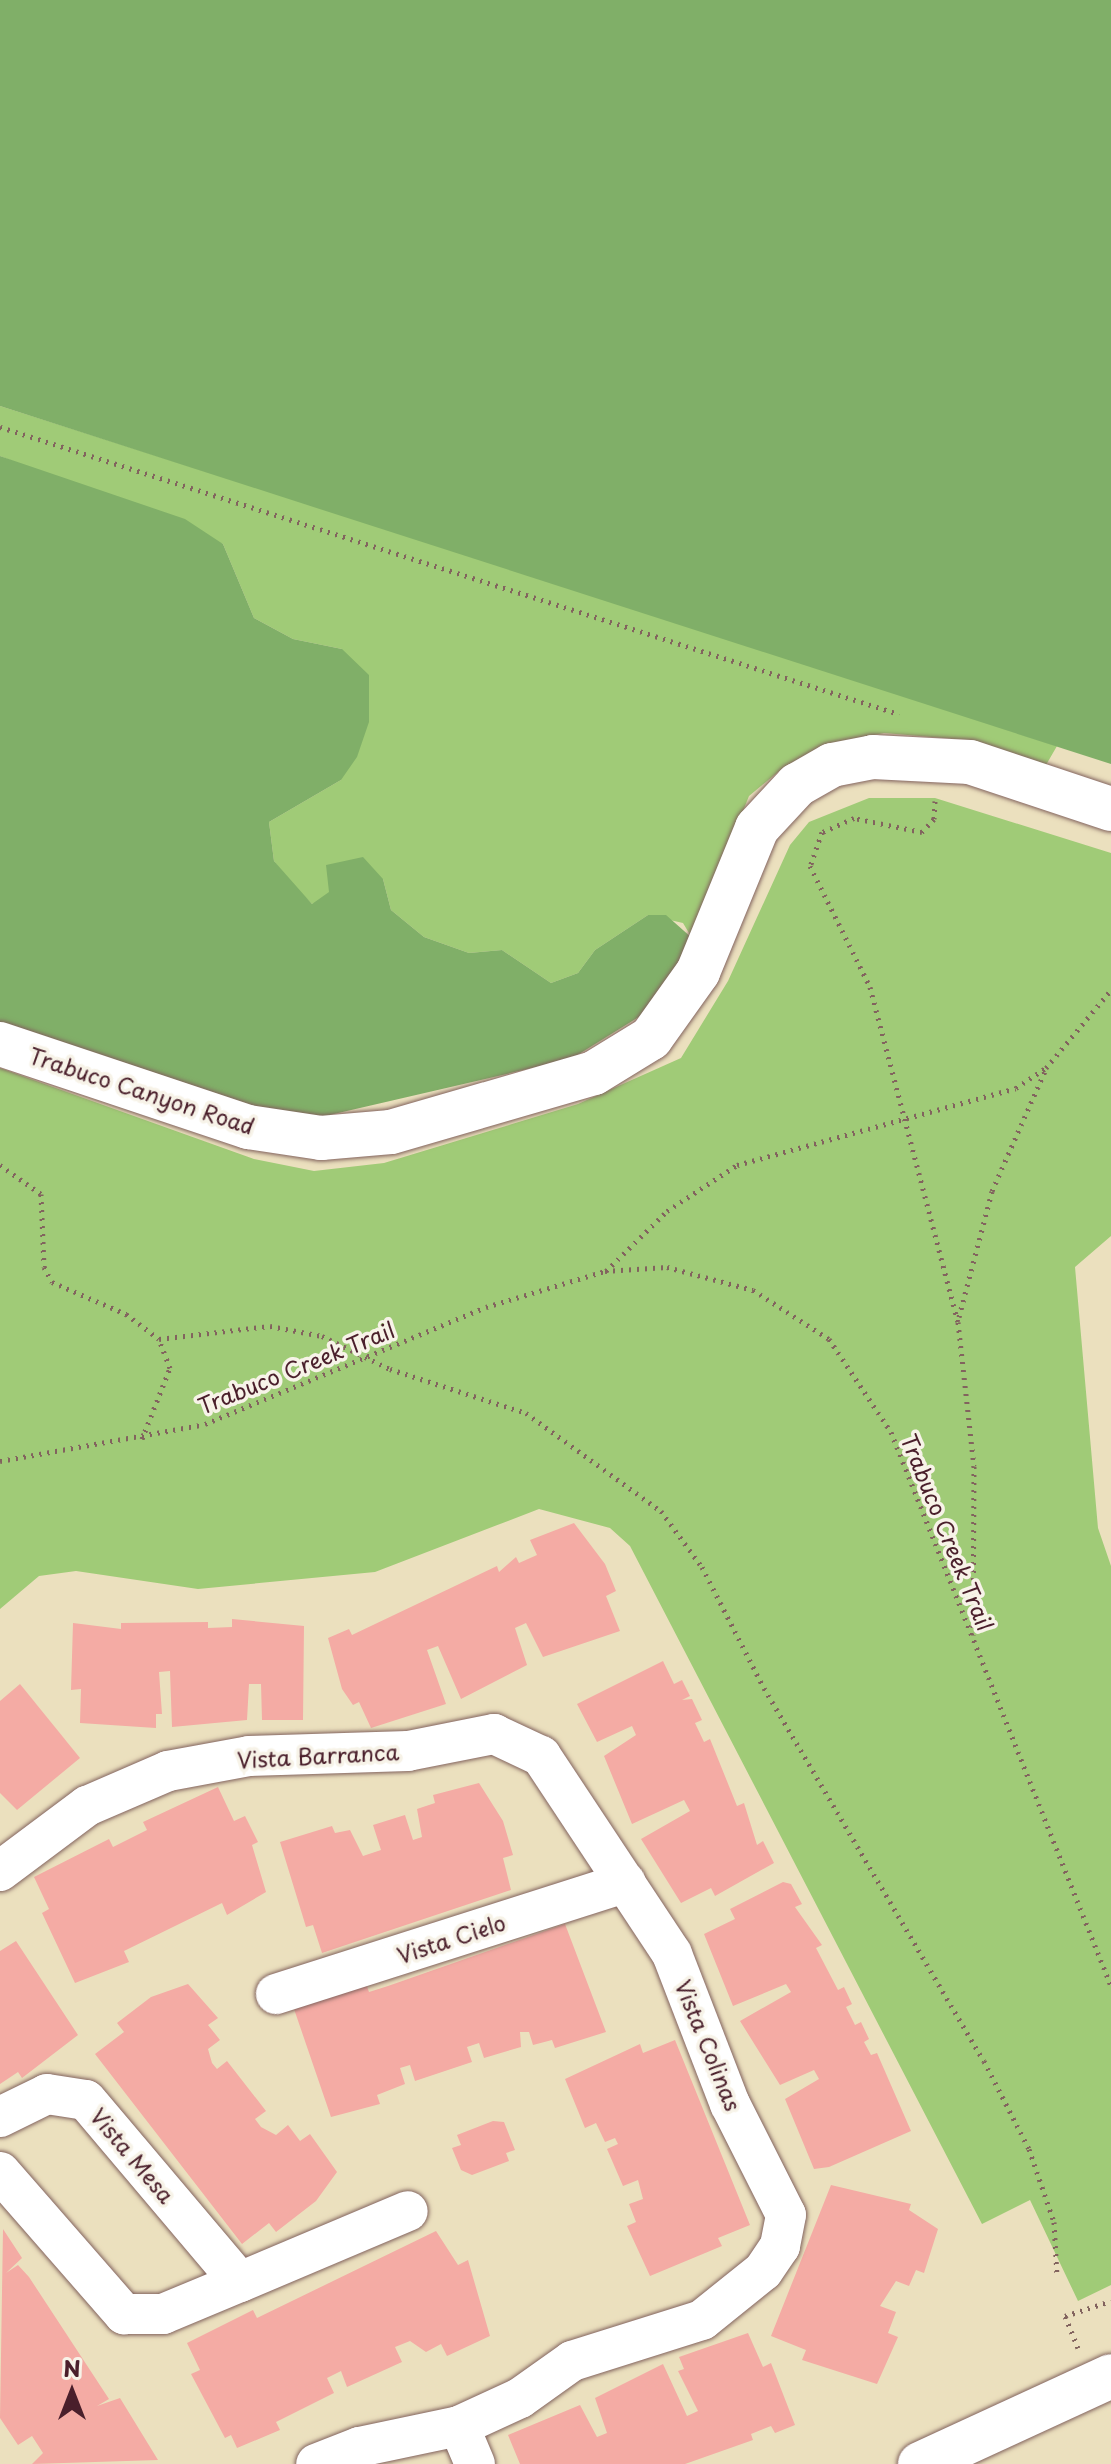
<!DOCTYPE html>
<style>
body{margin:0}
#map{position:relative;width:1111px;height:2464px;overflow:hidden;background:#ebe0be;font-family:"Playpen Sans",sans-serif}
div>[style]{position:absolute}
[style*='--x']{left:calc(var(--x)*1px);top:calc(var(--y)*1px);width:calc(var(--w)*1px);rotate:calc(var(--a)*1deg)}
.green>*{inset:0;background:#a0cb77}
.forest>*{inset:0;background:#80af68}
.building>*{inset:0;background:#f4aba4}
.path>*{height:5px;margin-top:-2.5px;transform-origin:0;background:repeating-linear-gradient(90deg,#82635e 0 2px,transparent 0 8px)}
.roads{filter:drop-shadow(0 0 2px #82635e) drop-shadow(0 0 2px #82635e)}
.minor>*{height:40px;margin:-20px;padding:0 20px;transform-origin:20px;border-radius:20px;background:#fff}
.secondary>*{height:44px;margin:-22px;padding:0 22px;transform-origin:22px;border-radius:22px;background:#fff}
span{translate:-50% -50%;white-space:nowrap;text-align:center;line-height:1.15;-webkit-text-stroke:7px #f7f3e8;paint-order:stroke}
.street-label{font-size:22px;color:#4a1f2b}
.north{position:absolute;left:32px;top:2352px;width:80px;height:80px;-webkit-text-stroke:6px #f7f3e8;paint-order:stroke;rotate:0deg;font-size:22px;font-weight:700;line-height:32px;text-align:center;color:#4a1f2b}
.north::after{content:'';display:block;margin:auto;width:28px;height:36px;background:#4a1f2b;clip-path:polygon(50% 0,100% 100%,50% 72%,0 100%)}
</style>
<div id="map">
<div class="green">
<div style="clip-path:polygon(0 406px,459px 552px,1057px 746px,1046px 765px,967px 740px,884px 733px,835px 743px,784px 767px,749px 796px,692px 938px,683px 923px,648px 915px,595px 950px,578px 973px,551px 983px,502px 950px,469px 953px,424px 937px,391px 910px,383px 879px,312px 904px,288px 880px,274px 861px,269px 822px,341px 780px,342px 649px,293px 639px,254px 618px,223px 544px,0 456px)"></div>
<div style="clip-path:polygon(869px 798px,935px 798px,1111px 853px,1111px 1236px,1075px 1267px,1098px 1528px,1111px 1566px,1111px 2285px,1078px 2301px,1030px 2200px,982px 2224px,630px 1546px,610px 1528px,539px 1509px,375px 1572px,198px 1589px,76px 1571px,39px 1576px,0 1609px,0 1068px,254px 1159px,314px 1171px,384px 1163px,578px 1104px,681px 1058px,728px 981px,790px 845px,809px 822px)"></div>
</div>
<div class="forest">
<div style="clip-path:polygon(0 0,1111px 0,1111px 764px,0 406px)"></div>
<div style="clip-path:polygon(0 456px,185px 519px,223px 544px,254px 618px,293px 639px,342px 649px,369px 675px,369px 722px,357px 757px,341px 780px,269px 822px,274px 861px,312px 904px,329px 892px,326px 865px,363px 857px,383px 879px,391px 910px,424px 937px,469px 953px,502px 950px,551px 983px,578px 973px,595px 950px,648px 915px,666px 915px,692px 938px,650px 1010px,571px 1059px,321px 1117px,257px 1111px,0 1024px)"></div>
</div>
<div class="building">
<div style="clip-path:polygon(574px 1523px,605px 1564px,616px 1591px,606px 1596px,620px 1631px,543px 1657px,526px 1623px,515px 1628px,527px 1665px,461px 1699px,438px 1646px,427px 1650px,446px 1704px,371px 1728px,359px 1702px,353px 1705px,342px 1689px,328px 1638px,349px 1629px,352px 1635px,497px 1566px,499px 1572px,516px 1557px,519px 1563px,537px 1555px,530px 1540px)"></div>
<div style="clip-path:polygon(232px 1619px,304px 1626px,303px 1720px,262px 1720px,261px 1684px,249px 1684px,247px 1720px,172px 1727px,170px 1671px,159px 1672px,162px 1714px,156px 1714px,156px 1728px,80px 1723px,81px 1689px,71px 1690px,73px 1623px,121px 1629px,121px 1623px,208px 1622px,208px 1628px,232px 1627px)"></div>
<div style="clip-path:polygon(663px 1661px,674px 1684px,682px 1680px,690px 1696px,682px 1700px,692px 1699px,702px 1720px,695px 1723px,704px 1742px,710px 1739px,737px 1806px,744px 1803px,757px 1845px,763px 1841px,774px 1863px,715px 1896px,711px 1888px,681px 1903px,641px 1839px,690px 1811px,684px 1800px,632px 1824px,604px 1756px,636px 1735px,632px 1726px,597px 1742px,577px 1704px)"></div>
<div style="clip-path:polygon(20px 1684px,80px 1758px,17px 1810px,0 1793px,0 1701px)"></div>
<div style="clip-path:polygon(479px 1783px,503px 1821px,513px 1855px,503px 1858px,511px 1890px,322px 1953px,313px 1925px,306px 1927px,280px 1842px,332px 1826px,335px 1833px,350px 1830px,363px 1856px,381px 1850px,373px 1825px,405px 1815px,413px 1840px,422px 1837px,417px 1809px,435px 1803px,433px 1795px)"></div>
<div style="clip-path:polygon(218px 1787px,234px 1821px,245px 1816px,258px 1842px,252px 1845px,266px 1892px,227px 1915px,222px 1903px,124px 1951px,129px 1962px,75px 1983px,42px 1913px,49px 1909px,34px 1877px,109px 1839px,113px 1847px,147px 1830px,143px 1822px)"></div>
<div style="clip-path:polygon(783px 1882px,791px 1884px,802px 1904px,795px 1907px,822px 1945px,816px 1948px,838px 1990px,844px 1987px,852px 2004px,846px 2007px,855px 2025px,861px 2022px,869px 2039px,864px 2042px,871px 2055px,877px 2053px,911px 2131px,829px 2167px,814px 2169px,785px 2099px,819px 2079px,814px 2070px,780px 2085px,740px 2021px,791px 1992px,786px 1984px,733px 2006px,704px 1934px,735px 1919px,730px 1909px)"></div>
<div style="clip-path:polygon(565px 1924px,606px 2032px,555px 2048px,552px 2040px,533px 2045px,529px 2032px,520px 2032px,521px 2047px,484px 2058px,479px 2043px,467px 2047px,472px 2062px,415px 2081px,410px 2065px,400px 2068px,405px 2084px,377px 2095px,380px 2104px,331px 2117px,294px 2009px,366px 1984px,369px 1992px,388px 1986px)"></div>
<div style="clip-path:polygon(16px 1941px,78px 2035px,22px 2078px,18px 2072px,0 2084px,0 1951px)"></div>
<div style="clip-path:polygon(188px 1984px,218px 2018px,208px 2025px,220px 2040px,208px 2049px,212px 2063px,217px 2069px,227px 2061px,266px 2111px,255px 2119px,261px 2127px,276px 2135px,288px 2125px,300px 2141px,310px 2134px,337px 2172px,316px 2201px,276px 2232px,269px 2223px,242px 2244px,95px 2054px,124px 2032px,117px 2023px,151px 1997px)"></div>
<div style="clip-path:polygon(675px 2040px,750px 2225px,718px 2238px,722px 2246px,650px 2276px,627px 2226px,636px 2222px,629px 2204px,643px 2199px,638px 2180px,623px 2186px,607px 2149px,618px 2144px,615px 2138px,605px 2142px,596px 2123px,585px 2128px,565px 2079px,640px 2044px,643px 2053px)"></div>
<div style="clip-path:polygon(493px 2121px,504px 2122px,515px 2150px,506px 2153px,509px 2161px,472px 2175px,461px 2170px,452px 2148px,461px 2145px,457px 2135px)"></div>
<div style="clip-path:polygon(831px 2185px,911px 2204px,909px 2210px,938px 2229px,924px 2273px,916px 2270px,909px 2286px,896px 2281px,880px 2306px,896px 2312px,888px 2333px,898px 2337px,877px 2384px,802px 2360px,806px 2350px,771px 2336px)"></div>
<div style="clip-path:polygon(3px 2229px,22px 2258px,6px 2273px,18px 2265px,29px 2277px,109px 2399px,97px 2406px,120px 2398px,158px 2460px,32px 2464px,43px 2453px,32px 2436px,18px 2445px,0 2418px)"></div>
<div style="clip-path:polygon(436px 2231px,458px 2265px,468px 2260px,490px 2336px,447px 2356px,441px 2344px,426px 2352px,410px 2341px,395px 2347px,402px 2362px,347px 2387px,341px 2371px,327px 2378px,334px 2393px,276px 2422px,280px 2430px,237px 2448px,231px 2435px,225px 2438px,191px 2374px,200px 2370px,187px 2343px,253px 2310px,257px 2318px)"></div>
<div style="clip-path:polygon(748px 2333px,763px 2367px,771px 2363px,795px 2425px,775px 2433px,771px 2426px,751px 2434px,753px 2440px,685px 2464px,520px 2464px,508px 2435px,580px 2405px,597px 2437px,607px 2433px,595px 2398px,663px 2364px,687px 2416px,698px 2411px,678px 2371px,684px 2369px,679px 2357px)"></div>
</div>
<div class="path">
<div style="--x:0;--y:427;--w:944;--a:17.71"></div>
<div style="--x:935;--y:801;--w:18;--a:93"></div>
<div style="--x:934;--y:819;--w:18;--a:133"></div>
<div style="--x:922;--y:832;--w:69;--a:-168.4"></div>
<div style="--x:854;--y:818;--w:35;--a:156"></div>
<div style="--x:822;--y:832;--w:36;--a:109"></div>
<div style="--x:810;--y:866;--w:135;--a:63.6"></div>
<div style="--x:870;--y:987;--w:346;--a:75.3"></div>
<div style="--x:958;--y:1322;--w:145;--a:83.7"></div>
<div style="--x:974;--y:1466;--w:169;--a:90.3"></div>
<div style="--x:0;--y:1165;--w:50;--a:35.3"></div>
<div style="--x:41;--y:1194;--w:73;--a:87.6"></div>
<div style="--x:44;--y:1267;--w:17;--a:62"></div>
<div style="--x:52;--y:1282;--w:81;--a:23.4"></div>
<div style="--x:126;--y:1314;--w:41;--a:37.1"></div>
<div style="--x:159;--y:1339;--w:112;--a:-6.7"></div>
<div style="--x:270;--y:1326;--w:53;--a:10.9"></div>
<div style="--x:322;--y:1336;--w:76;--a:25.9"></div>
<div style="--x:390;--y:1369;--w:143;--a:17.9"></div>
<div style="--x:526;--y:1413;--w:167;--a:36"></div>
<div style="--x:661;--y:1511;--w:69;--a:53.8"></div>
<div style="--x:702;--y:1567;--w:136;--a:62.9"></div>
<div style="--x:764;--y:1688;--w:433;--a:59.5"></div>
<div style="--x:984;--y:2061;--w:99;--a:62.9"></div>
<div style="--x:1029;--y:2149;--w:77;--a:71.1"></div>
<div style="--x:1054;--y:2222;--w:54;--a:86.8"></div>
<div style="--x:606;--y:1271;--w:86;--a:-44.5"></div>
<div style="--x:667;--y:1211;--w:84;--a:-33.3"></div>
<div style="--x:737;--y:1165;--w:289;--a:-15.4"></div>
<div style="--x:1016;--y:1088;--w:36;--a:-34"></div>
<div style="--x:1046;--y:1068;--w:102;--a:-50.2"></div>
<div style="--x:959;--y:1317;--w:130;--a:-75.3"></div>
<div style="--x:992;--y:1191;--w:131;--a:-66.2"></div>
<div style="--x:142;--y:1439;--w:76;--a:-68.5"></div>
<div style="--x:170;--y:1368;--w:31;--a:-111"></div>
<div style="--x:0;--y:1461;--w:208;--a:-10.2"></div>
<div style="--x:205;--y:1424;--w:304;--a:-22.6"></div>
<div style="--x:486;--y:1307;--w:124;--a:-16.8"></div>
<div style="--x:605;--y:1271;--w:62;--a:-3.7"></div>
<div style="--x:667;--y:1267;--w:89;--a:15"></div>
<div style="--x:753;--y:1290;--w:90;--a:32.8"></div>
<div style="--x:829;--y:1339;--w:112;--a:56.3"></div>
<div style="--x:891;--y:1432;--w:596;--a:68.34"></div>
<div style="--x:1078;--y:2348;--w:35;--a:-112"></div>
<div style="--x:1065;--y:2316;--w:48;--a:-18.1"></div>
</div>
<div class="roads">
<div class="minor">
<div style="--x:0;--y:1871;--w:109;--a:-36.8"></div>
<div style="--x:87;--y:1806;--w:88;--a:-23.4"></div>
<div style="--x:168;--y:1771;--w:82;--a:-10.5"></div>
<div style="--x:249;--y:1756;--w:159;--a:-1.8"></div>
<div style="--x:408;--y:1751;--w:88;--a:-11.2"></div>
<div style="--x:494;--y:1734;--w:52;--a:25.1"></div>
<div style="--x:541;--y:1756;--w:237;--a:56.5"></div>
<div style="--x:672;--y:1954;--w:161;--a:68.9"></div>
<div style="--x:730;--y:2104;--w:124;--a:63.2"></div>
<div style="--x:786;--y:2215;--w:32;--a:101"></div>
<div style="--x:780;--y:2246;--w:30;--a:124"></div>
<div style="--x:763;--y:2271;--w:78;--a:141.2"></div>
<div style="--x:702;--y:2320;--w:136;--a:162.5"></div>
<div style="--x:572;--y:2361;--w:64;--a:144.6"></div>
<div style="--x:520;--y:2398;--w:67;--a:155.3"></div>
<div style="--x:459;--y:2426;--w:102;--a:168.1"></div>
<div style="--x:359;--y:2447;--w:46;--a:158.4"></div>
<div style="--x:276;--y:1994;--w:367;--a:-17.7"></div>
<div style="--x:0;--y:2117;--w:52;--a:-26.1"></div>
<div style="--x:47;--y:2094;--w:39;--a:9"></div>
<div style="--x:86;--y:2100;--w:238;--a:49.8"></div>
<div style="--x:240;--y:2282;--w:182;--a:-22.9"></div>
<div style="--x:0;--y:2172;--w:189;--a:48.9"></div>
<div style="--x:124;--y:2314;--w:39;--a:0"></div>
<div style="--x:163;--y:2314;--w:83;--a:-22.6"></div>
<div style="--x:459;--y:2426;--w:41;--a:67.2"></div>
</div>
<div class="secondary">
<div style="--x:0;--y:1044;--w:262;--a:18.5"></div>
<div style="--x:248;--y:1127;--w:74;--a:8.6"></div>
<div style="--x:321;--y:1138;--w:70;--a:-4.9"></div>
<div style="--x:391;--y:1132;--w:211;--a:-16.2"></div>
<div style="--x:594;--y:1073;--w:67;--a:-31.6"></div>
<div style="--x:651;--y:1038;--w:81;--a:-54.5"></div>
<div style="--x:698;--y:972;--w:156;--a:-67.7"></div>
<div style="--x:757;--y:828;--w:59;--a:-47.1"></div>
<div style="--x:797;--y:785;--w:40;--a:-29.7"></div>
<div style="--x:832;--y:765;--w:42;--a:-11"></div>
<div style="--x:873;--y:757;--w:97;--a:3"></div>
<div style="--x:970;--y:762;--w:149;--a:18.4"></div>
<div style="--x:920;--y:2464;--w:210;--a:-24.7"></div>
</div>
</div>
<div class="street-label">
<span style="left:142px;top:1090px;rotate:18deg">Trabuco Canyon Road</span>
<span style="left:296px;top:1367px;rotate:-22deg">Trabuco Creek Trail</span>
<span style="left:948px;top:1532px;rotate:68deg">Trabuco Creek Trail</span>
<span style="left:318px;top:1755px;rotate:-3deg">Vista Barranca</span>
<span style="left:451px;top:1938px;rotate:-18deg">Vista Cielo</span>
<span style="left:709px;top:2045px;rotate:68deg">Vista Colinas</span>
<span style="left:133px;top:2155px;rotate:50deg">Vista Mesa</span>
</div>
<div class="north">N</div>
</div>
